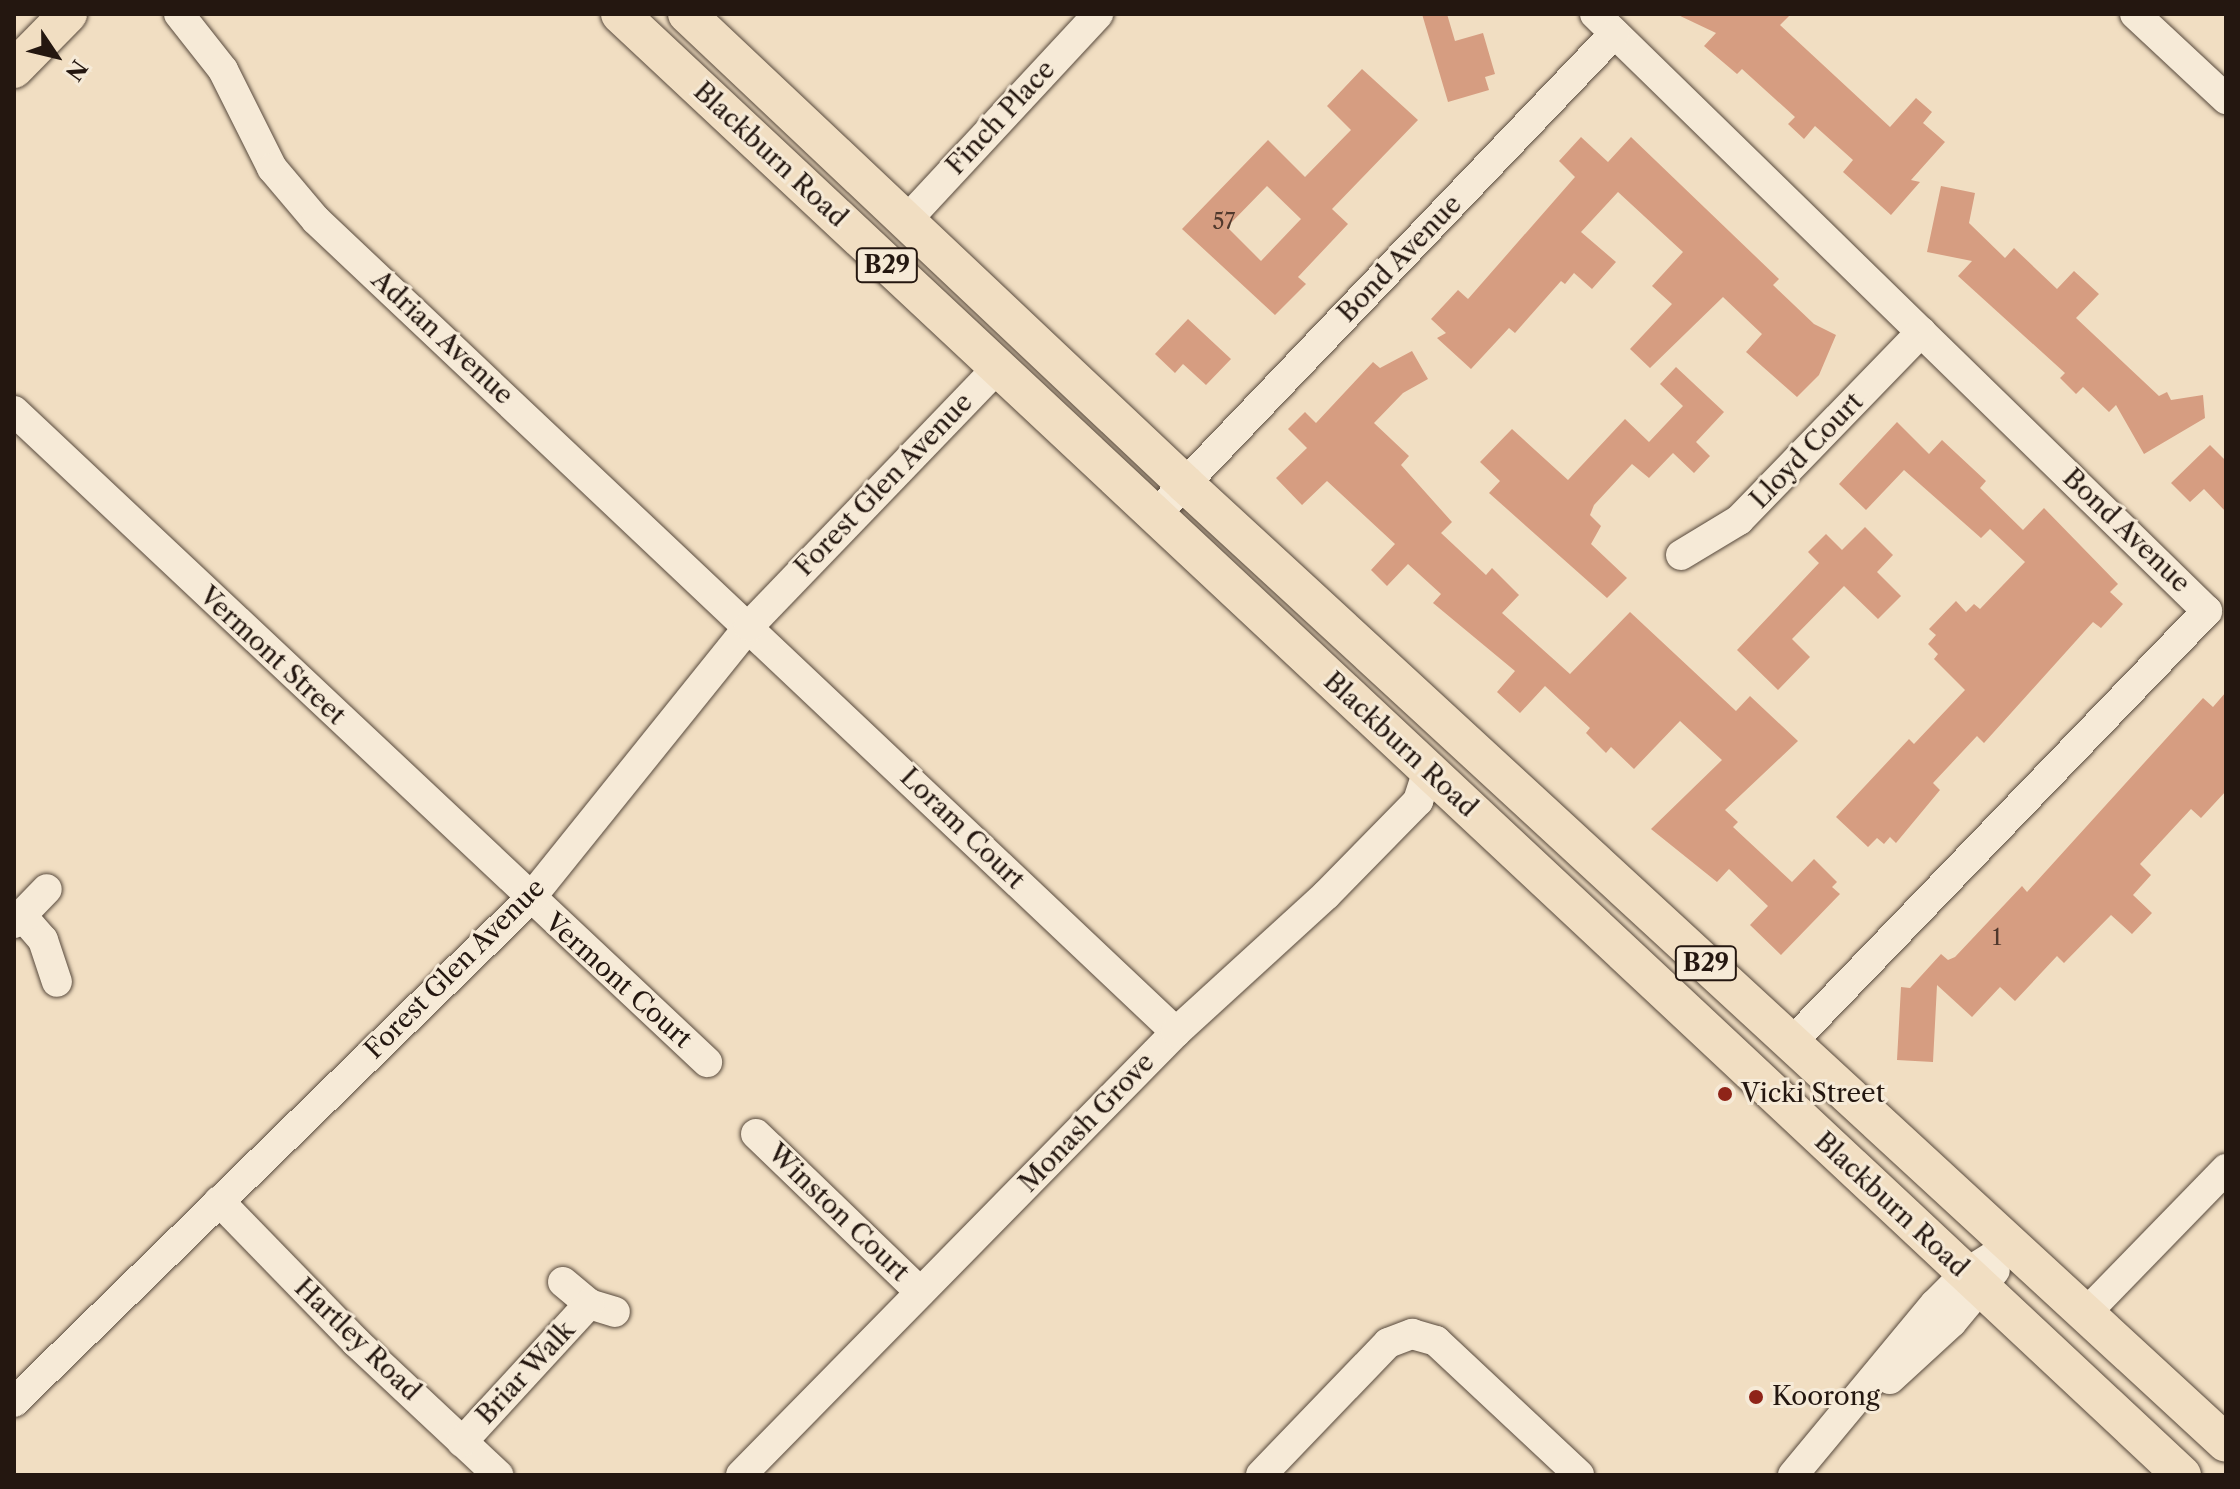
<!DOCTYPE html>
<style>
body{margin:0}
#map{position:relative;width:2240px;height:1489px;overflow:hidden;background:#f1dec2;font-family:"Libre Caslon Text",serif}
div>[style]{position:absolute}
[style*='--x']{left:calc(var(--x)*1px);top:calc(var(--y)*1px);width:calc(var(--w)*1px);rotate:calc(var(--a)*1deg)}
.building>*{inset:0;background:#d69d81}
.roads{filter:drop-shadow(0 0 2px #57493c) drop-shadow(0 0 2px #57493c)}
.minor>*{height:30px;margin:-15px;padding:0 15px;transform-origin:15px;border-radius:15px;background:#f6ead7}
.major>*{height:38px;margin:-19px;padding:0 19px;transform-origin:19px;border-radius:19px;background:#f1dec2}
.dots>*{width:22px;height:22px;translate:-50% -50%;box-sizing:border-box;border:4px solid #f6ead7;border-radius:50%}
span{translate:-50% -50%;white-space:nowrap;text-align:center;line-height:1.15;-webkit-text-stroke:6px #f6ead7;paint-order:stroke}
.number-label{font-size:22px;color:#50382c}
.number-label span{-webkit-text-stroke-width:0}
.shield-label span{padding:2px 6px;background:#f6ead7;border:2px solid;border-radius:6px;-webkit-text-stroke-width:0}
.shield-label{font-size:24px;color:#241710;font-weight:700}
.street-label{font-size:26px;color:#241710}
.poi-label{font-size:26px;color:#241710}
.left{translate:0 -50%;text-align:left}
.frame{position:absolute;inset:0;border:16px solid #241710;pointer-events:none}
.north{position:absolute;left:16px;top:16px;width:80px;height:80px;-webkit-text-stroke:6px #f6ead7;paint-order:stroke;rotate:125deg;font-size:22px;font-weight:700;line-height:32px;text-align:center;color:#241710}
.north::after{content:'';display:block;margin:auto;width:28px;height:36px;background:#241710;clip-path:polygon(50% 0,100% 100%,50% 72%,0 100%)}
</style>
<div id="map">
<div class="building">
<div style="clip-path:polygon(1422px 14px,1447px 14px,1455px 41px,1483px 33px,1495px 74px,1485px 77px,1489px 90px,1448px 102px)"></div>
<div style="clip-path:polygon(1676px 14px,1791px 14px,1780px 25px,1890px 127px,1916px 98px,1932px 112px,1923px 123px,1945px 142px,1911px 180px,1920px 182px,1891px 215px,1843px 172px,1853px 160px,1815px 126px,1804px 139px,1788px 124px,1795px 117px,1742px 69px,1737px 74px,1704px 46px,1716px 33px)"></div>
<div style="clip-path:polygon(evenodd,1362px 69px,1418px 120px,1332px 209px,1348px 224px,1298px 277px,1306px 284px,1275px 315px,1182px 229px,1268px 140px,1305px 177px,1351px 130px,1327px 106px,1362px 69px,1267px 186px,1301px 219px,1261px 261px,1227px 227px,1267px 186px)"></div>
<div style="clip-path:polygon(1581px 137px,1608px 162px,1631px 137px,1779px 279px,1773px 285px,1814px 324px,1836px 335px,1819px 375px,1797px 397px,1746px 352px,1762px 334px,1723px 297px,1650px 368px,1630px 349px,1672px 304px,1652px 286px,1683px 252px,1618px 192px,1581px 232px,1616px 262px,1592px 289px,1574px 273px,1565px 284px,1561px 281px,1515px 333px,1509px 328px,1471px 369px,1437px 338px,1446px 333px,1431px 319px,1458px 290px,1468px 299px,1575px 177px,1559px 161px)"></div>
<div style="clip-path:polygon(1941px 186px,1975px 193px,1969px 223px,2005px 258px,2014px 248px,2057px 289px,2074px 271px,2099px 294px,2076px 318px,2159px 396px,2167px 392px,2171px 400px,2203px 395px,2205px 418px,2144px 454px,2116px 405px,2109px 412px,2083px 387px,2076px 394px,2060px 378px,2065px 373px,1958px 276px,1972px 261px,1927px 252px)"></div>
<div style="clip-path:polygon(1188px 319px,1231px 359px,1206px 385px,1183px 364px,1175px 373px,1155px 354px)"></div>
<div style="clip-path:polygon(1412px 351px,1428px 379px,1403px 393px,1374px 423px,1409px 456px,1401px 465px,1452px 522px,1441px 533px,1486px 575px,1492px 568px,1519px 595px,1502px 613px,1570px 674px,1630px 612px,1736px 711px,1750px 696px,1798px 741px,1725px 810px,1738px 822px,1733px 827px,1792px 882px,1814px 859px,1837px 882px,1832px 887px,1840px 894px,1781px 955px,1750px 925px,1768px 906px,1729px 869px,1717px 882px,1651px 829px,1722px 760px,1680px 721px,1634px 769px,1611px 747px,1606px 753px,1586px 733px,1590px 728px,1545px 686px,1520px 713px,1497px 692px,1515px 671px,1433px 603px,1441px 594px,1408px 564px,1387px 586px,1371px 570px,1395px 544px,1327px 481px,1302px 505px,1276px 478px,1307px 448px,1288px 429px,1305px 412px,1316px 423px,1373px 362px,1380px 368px)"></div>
<div style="clip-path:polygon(1676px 367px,1724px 412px,1696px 442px,1710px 456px,1694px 473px,1673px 453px,1649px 478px,1632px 464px,1594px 505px,1590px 515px,1601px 526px,1591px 544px,1627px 578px,1607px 598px,1489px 493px,1500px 481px,1480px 462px,1512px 429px,1568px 480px,1625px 419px,1649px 442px,1683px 406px,1660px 384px)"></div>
<div style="clip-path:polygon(1897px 422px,1929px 454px,1942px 440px,1986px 481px,1980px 488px,2023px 530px,2044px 508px,2118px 584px,2110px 592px,2123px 604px,2101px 628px,2093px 622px,1984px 743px,1977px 736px,1933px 783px,1940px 790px,1896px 843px,1890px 837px,1884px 844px,1877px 838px,1868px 847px,1836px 817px,1909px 739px,1914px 744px,1965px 690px,1934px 659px,1938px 654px,1928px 644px,1936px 635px,1929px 629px,1956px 601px,1966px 612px,1974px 604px,1980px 609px,2025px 562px,1990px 529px,1981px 538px,1904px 470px,1866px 510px,1839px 484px)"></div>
<div style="clip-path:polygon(2210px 445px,2226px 461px,2226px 512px,2204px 489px,2190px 502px,2171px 483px)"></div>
<div style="clip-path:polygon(1865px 527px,1893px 555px,1877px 572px,1901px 596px,1878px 619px,1844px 586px,1792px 639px,1810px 657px,1778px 690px,1737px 650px,1819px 563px,1808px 552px,1826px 534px,1842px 550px)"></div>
<div style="clip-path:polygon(2226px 692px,2226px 791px,2201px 818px,2191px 809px,2140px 864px,2151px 875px,2133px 895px,2152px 913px,2132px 934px,2111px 915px,2064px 963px,2057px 956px,2015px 1001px,2000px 987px,1972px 1017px,1937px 985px,1933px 1062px,1897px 1060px,1901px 987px,1910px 988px,1941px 954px,1948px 960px,1955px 957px,2022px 886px,2027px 892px,2203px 698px,2213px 707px)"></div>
</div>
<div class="roads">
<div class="minor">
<div style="--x:179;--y:14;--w:71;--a:51.8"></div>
<div style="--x:223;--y:70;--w:110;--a:63.4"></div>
<div style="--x:272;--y:168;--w:68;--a:49.8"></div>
<div style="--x:316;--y:220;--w:1183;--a:43.36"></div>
<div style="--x:1595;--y:14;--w:855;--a:44.29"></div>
<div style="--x:2207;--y:611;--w:598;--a:133.92"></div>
<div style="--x:2135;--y:14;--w:125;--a:43"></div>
<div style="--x:905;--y:222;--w:284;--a:-47.1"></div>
<div style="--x:14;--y:411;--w:951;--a:43.21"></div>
<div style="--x:1155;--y:515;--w:666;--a:-46.34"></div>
<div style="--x:1681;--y:555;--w:68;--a:-31.1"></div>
<div style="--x:1739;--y:520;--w:262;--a:-45.9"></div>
<div style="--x:23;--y:917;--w:30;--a:49"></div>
<div style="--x:43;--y:940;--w:44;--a:71.6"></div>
<div style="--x:14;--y:923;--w:47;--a:-45.9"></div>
<div style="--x:756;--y:1134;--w:228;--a:43.9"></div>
<div style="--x:219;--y:1201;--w:197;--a:45.8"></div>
<div style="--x:356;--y:1342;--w:195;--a:43.1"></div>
<div style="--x:563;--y:1282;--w:34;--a:40"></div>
<div style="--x:589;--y:1304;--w:27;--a:17"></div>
<div style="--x:2086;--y:1313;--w:201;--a:-45.8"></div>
<div style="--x:1890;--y:1379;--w:84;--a:-42.6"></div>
<div style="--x:1952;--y:1322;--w:67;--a:-50.4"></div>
<div style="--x:14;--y:1402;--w:719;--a:-44.27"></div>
<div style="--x:529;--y:900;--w:351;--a:-51.2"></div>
<div style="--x:749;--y:626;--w:358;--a:-46.1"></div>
<div style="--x:462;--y:1442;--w:188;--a:-47.4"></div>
<div style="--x:741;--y:1475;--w:621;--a:-45.52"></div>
<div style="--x:1176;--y:1032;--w:203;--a:-42.4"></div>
<div style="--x:1326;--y:895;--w:132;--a:-45.6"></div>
<div style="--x:1418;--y:801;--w:32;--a:-72"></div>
<div style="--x:1261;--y:1475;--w:183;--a:-46.1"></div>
<div style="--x:1388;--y:1343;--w:26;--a:-21"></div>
<div style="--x:1412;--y:1334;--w:25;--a:16"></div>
<div style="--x:1436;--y:1341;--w:196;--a:43.1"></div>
<div style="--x:1793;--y:1475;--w:222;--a:-50.3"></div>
<div style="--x:1935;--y:1304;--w:42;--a:-45"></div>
<div style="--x:1965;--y:1274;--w:54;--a:-32.2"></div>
</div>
<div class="major">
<div style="--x:620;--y:14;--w:2139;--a:43.09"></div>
<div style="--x:687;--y:14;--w:685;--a:43.34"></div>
<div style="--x:1185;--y:484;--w:1415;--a:42.65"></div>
<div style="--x:14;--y:69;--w:77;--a:-45.5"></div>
</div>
</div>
<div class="dots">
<div style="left:1725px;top:1094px;background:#8f2418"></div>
<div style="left:1756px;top:1397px;background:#8f2418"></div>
</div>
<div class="number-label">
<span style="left:1224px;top:222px">57</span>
<span style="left:1997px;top:938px">1</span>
</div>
<div class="shield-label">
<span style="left:887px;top:265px">B29</span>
<span style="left:1706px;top:963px">B29</span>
</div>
<div class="street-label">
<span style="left:1001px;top:118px;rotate:-47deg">Finch Place</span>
<span style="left:770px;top:155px;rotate:43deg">Blackburn Road</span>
<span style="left:1400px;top:259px;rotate:-46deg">Bond Avenue</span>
<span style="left:442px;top:338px;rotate:43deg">Adrian Avenue</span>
<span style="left:1807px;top:451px;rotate:-46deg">Lloyd Court</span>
<span style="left:884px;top:485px;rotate:-46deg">Forest Glen Avenue</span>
<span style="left:2126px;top:531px;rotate:44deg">Bond Avenue</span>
<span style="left:272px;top:656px;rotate:43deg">Vermont Street</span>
<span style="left:1400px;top:745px;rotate:43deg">Blackburn Road</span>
<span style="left:962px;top:829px;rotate:44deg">Loram Court</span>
<span style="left:455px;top:969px;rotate:-45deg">Forest Glen Avenue</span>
<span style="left:618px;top:981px;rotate:42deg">Vermont Court</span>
<span style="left:1087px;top:1123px;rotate:-46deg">Monash Grove</span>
<span style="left:1891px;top:1205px;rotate:43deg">Blackburn Road</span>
<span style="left:838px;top:1213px;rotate:44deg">Winston Court</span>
<span style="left:357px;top:1340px;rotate:44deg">Hartley Road</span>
<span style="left:526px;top:1373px;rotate:-47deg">Briar Walk</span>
</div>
<div class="poi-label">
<span class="left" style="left:1741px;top:1094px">Vicki Street</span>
<span class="left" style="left:1772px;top:1397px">Koorong</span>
</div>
<div class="frame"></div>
<div class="north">N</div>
</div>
